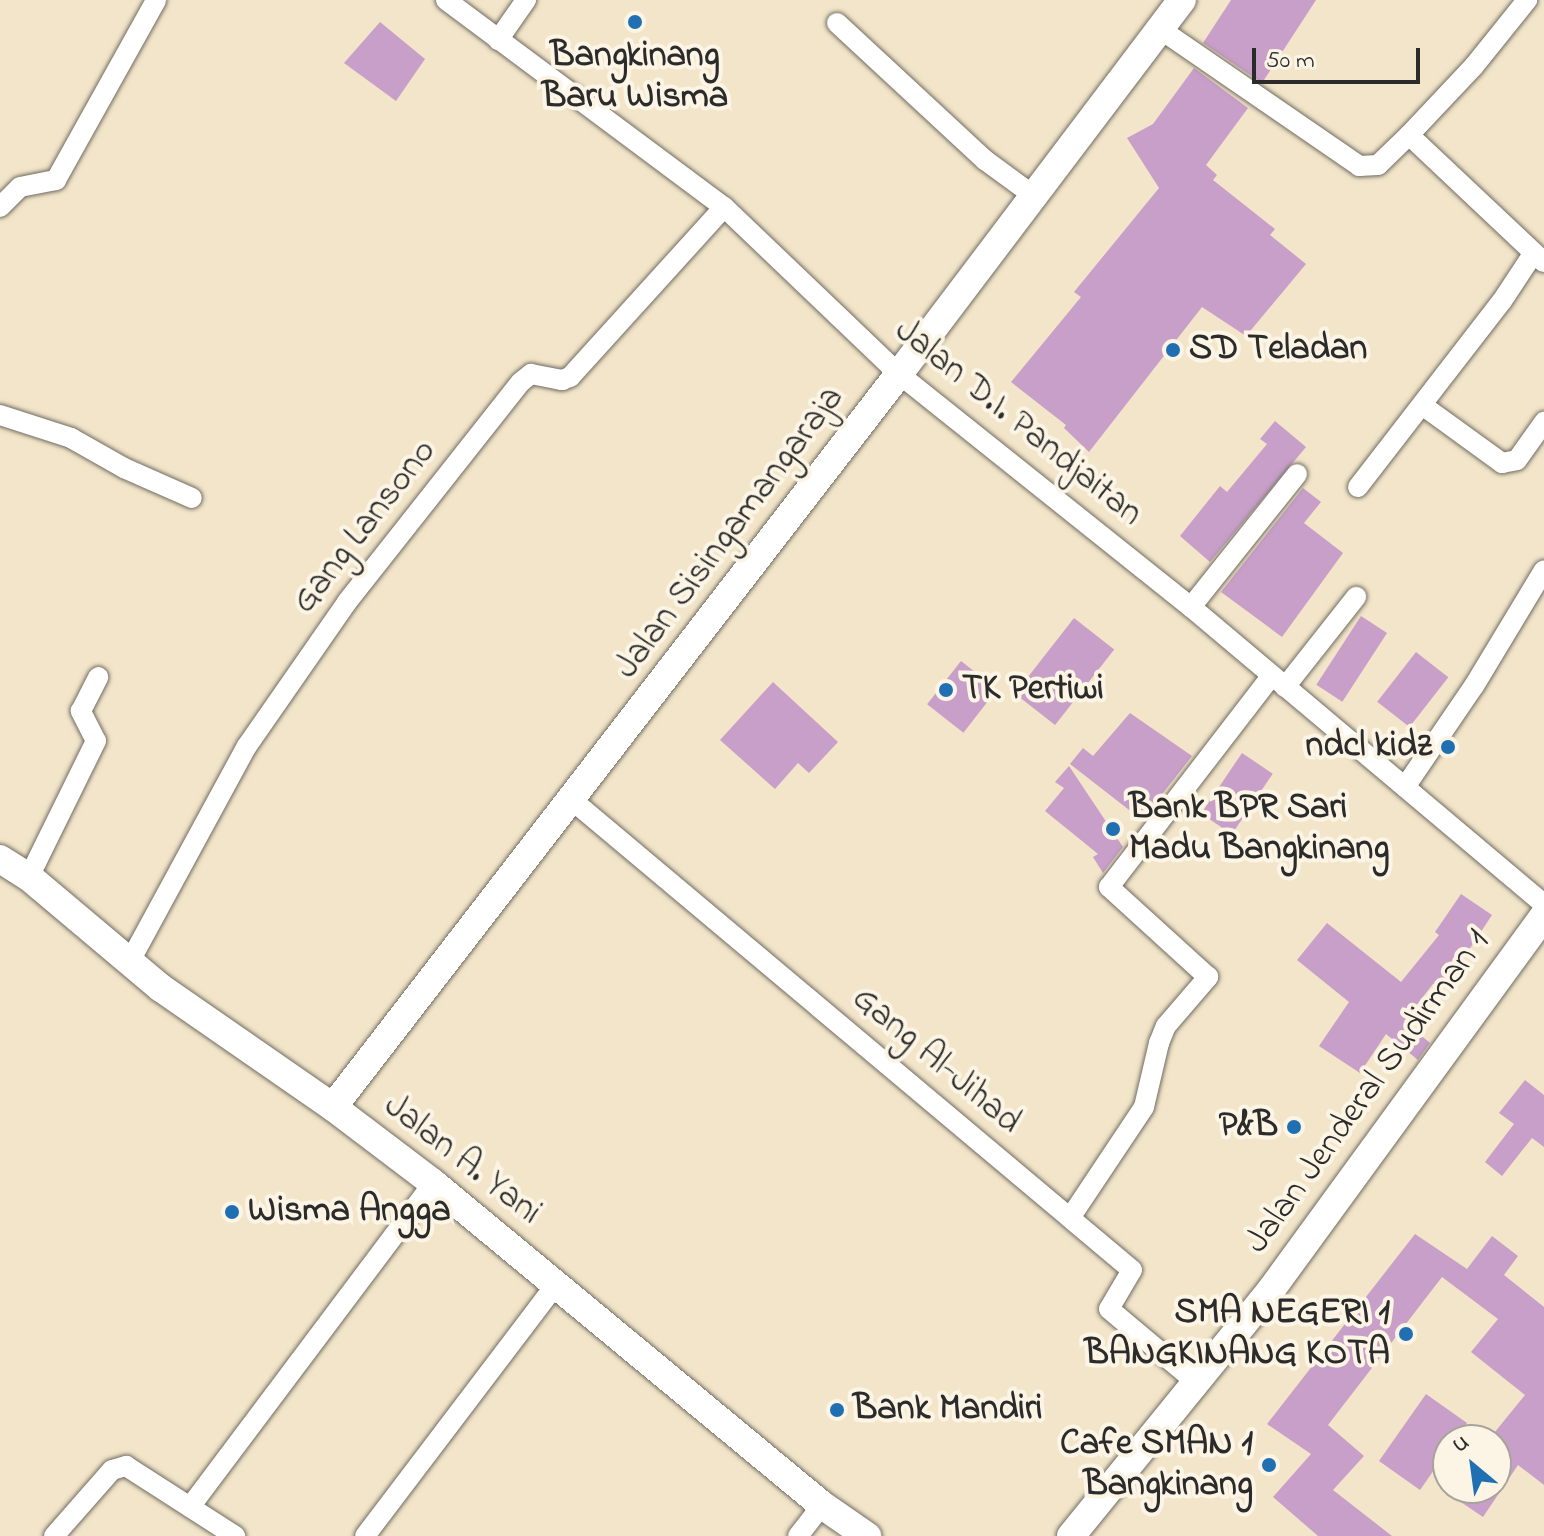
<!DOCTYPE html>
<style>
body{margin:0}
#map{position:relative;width:1544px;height:1536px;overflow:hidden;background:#f2e5c9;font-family:"Indie Flower",sans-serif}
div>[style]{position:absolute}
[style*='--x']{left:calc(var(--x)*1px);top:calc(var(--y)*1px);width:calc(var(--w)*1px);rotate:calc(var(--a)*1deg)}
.building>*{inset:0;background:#c89fc8;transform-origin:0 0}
.roads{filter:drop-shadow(0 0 2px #716c62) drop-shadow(0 0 2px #716c62)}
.street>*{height:20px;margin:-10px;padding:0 10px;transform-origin:10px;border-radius:10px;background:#fff}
.secondary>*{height:28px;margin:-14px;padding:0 14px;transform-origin:14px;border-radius:14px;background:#fff}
.dots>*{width:22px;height:22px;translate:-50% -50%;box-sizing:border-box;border:4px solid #fcf5e5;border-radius:50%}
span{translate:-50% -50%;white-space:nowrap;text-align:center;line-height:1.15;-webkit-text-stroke:8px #fcf5e5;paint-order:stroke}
.poi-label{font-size:36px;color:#2b2b2b;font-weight:700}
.left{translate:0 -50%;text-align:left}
.right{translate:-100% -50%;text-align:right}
.street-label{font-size:36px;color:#2b2b2b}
.north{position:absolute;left:1432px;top:1424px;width:80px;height:80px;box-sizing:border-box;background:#fcf5e5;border:2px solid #a8a49b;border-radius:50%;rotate:331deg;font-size:22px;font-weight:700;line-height:32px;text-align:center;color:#2b2b2b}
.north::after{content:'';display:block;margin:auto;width:28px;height:36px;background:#1f6fb2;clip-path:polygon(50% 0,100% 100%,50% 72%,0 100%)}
.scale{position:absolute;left:1252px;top:48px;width:168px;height:36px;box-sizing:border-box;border:4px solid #2b2b2b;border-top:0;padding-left:10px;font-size:24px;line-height:28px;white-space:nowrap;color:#2b2b2b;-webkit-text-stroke:6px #fcf5e5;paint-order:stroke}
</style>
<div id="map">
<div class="building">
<div style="clip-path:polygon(1231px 0,1316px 0,1262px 83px,1203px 43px)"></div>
<div style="clip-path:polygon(380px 22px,425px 59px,396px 101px,344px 63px)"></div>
<div style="clip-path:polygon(1194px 68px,1248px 108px,1206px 165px,1217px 175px,1213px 180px,1275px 229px,1270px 235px,1306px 264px,1246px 336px,1202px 307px,1089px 452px,1064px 428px,1066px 425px,1011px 382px,1081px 297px,1074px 292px,1159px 188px,1127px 138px,1153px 124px)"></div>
<div style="clip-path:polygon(1275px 421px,1306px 447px,1210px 562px,1180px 536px,1220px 486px,1227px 492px,1267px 444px,1260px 439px)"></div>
<div style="clip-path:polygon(1303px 488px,1321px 502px,1304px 523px,1343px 553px,1282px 637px,1221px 592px)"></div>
<div style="left:1361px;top:616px;width:31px;height:82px;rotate:33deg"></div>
<div style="left:1074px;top:618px;width:51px;height:96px;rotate:38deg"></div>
<div style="left:1416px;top:652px;width:41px;height:63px;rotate:38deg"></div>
<div style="left:961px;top:661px;width:46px;height:55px;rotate:38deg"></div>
<div style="clip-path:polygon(773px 682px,838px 742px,809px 773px,798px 763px,775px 789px,720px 740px)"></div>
<div style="clip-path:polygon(1130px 713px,1192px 756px,1142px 820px,1070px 764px,1083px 748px,1093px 756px)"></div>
<div style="left:1242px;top:753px;width:37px;height:73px;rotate:34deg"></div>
<div style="clip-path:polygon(1069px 766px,1123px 847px,1103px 873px,1093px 857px,1098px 854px,1045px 811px,1064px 788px,1055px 782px)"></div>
<div style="clip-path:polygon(1461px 894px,1492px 915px,1467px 953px,1437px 987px,1433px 984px,1404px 1021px,1430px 1043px,1418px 1060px,1386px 1034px,1360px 1073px,1319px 1046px,1349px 1002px,1297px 960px,1327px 923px,1401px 982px,1439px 935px,1435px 932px)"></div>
<div style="clip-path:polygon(1525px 1080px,1544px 1095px,1544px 1147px,1532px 1138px,1502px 1176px,1485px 1162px,1514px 1124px,1499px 1113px)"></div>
<div style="clip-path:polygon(1415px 1234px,1467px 1269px,1492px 1236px,1518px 1256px,1504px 1275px,1544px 1307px,1544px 1485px,1518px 1465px,1483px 1517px,1440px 1488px,1496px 1488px,1496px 1440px,1490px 1438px,1525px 1395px,1471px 1352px,1498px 1319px,1442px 1277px,1328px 1425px,1364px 1456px,1333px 1490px,1392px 1536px,1318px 1536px,1273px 1497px,1311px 1454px,1267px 1424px)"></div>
<div style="clip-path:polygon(1426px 1394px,1467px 1423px,1455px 1440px,1448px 1440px,1448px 1450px,1420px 1490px,1379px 1461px)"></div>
</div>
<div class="roads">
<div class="street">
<div style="--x:446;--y:0;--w:347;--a:36.7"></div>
<div style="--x:724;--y:207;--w:242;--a:43.7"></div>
<div style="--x:899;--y:374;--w:374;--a:38.6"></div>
<div style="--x:1191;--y:607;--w:461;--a:40.1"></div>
<div style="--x:837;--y:23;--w:202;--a:42.8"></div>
<div style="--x:985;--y:160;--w:61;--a:36.3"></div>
<div style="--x:1160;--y:29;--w:242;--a:34.5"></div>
<div style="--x:1359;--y:166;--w:19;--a:-3"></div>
<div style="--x:1378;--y:165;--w:43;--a:-44.1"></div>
<div style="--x:1409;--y:135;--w:185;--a:43.3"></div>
<div style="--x:498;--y:40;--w:49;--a:-55"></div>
<div style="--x:1409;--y:135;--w:95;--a:-46.7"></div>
<div style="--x:1474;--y:66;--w:85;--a:-51.2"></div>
<div style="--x:0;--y:207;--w:28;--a:-45"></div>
<div style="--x:20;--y:187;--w:37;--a:-11"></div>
<div style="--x:56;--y:180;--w:206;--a:-60.9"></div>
<div style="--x:1422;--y:405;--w:99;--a:35.9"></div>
<div style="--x:1502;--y:463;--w:15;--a:-11"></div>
<div style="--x:1517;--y:460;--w:47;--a:-54.6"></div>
<div style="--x:0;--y:415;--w:75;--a:17.9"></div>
<div style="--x:71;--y:438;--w:61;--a:29.5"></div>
<div style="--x:124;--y:468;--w:74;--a:23.8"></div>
<div style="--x:1358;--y:487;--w:235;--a:-52.3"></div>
<div style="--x:1502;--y:301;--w:56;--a:-56.6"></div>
<div style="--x:1191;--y:607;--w:170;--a:-51.4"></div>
<div style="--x:1285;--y:687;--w:115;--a:-51.7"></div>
<div style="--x:1405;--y:787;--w:122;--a:-55.7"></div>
<div style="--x:1474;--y:686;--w:135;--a:-58.9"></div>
<div style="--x:572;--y:800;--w:731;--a:40.01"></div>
<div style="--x:1132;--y:1270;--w:45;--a:120.5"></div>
<div style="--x:1109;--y:1309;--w:114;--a:40"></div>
<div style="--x:29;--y:877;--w:152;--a:-63.8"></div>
<div style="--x:96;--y:741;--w:34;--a:-117"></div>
<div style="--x:81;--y:711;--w:38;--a:-63"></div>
<div style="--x:129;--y:963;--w:247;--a:-61.5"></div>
<div style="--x:247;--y:746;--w:175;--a:-55.2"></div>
<div style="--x:347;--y:602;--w:280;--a:-51.7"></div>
<div style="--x:521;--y:382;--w:13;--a:-39"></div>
<div style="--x:531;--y:374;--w:32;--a:11"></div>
<div style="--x:562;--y:380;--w:9;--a:-21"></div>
<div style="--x:570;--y:377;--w:229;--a:-47.8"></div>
<div style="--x:1070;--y:1218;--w:133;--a:-56.3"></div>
<div style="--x:1144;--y:1107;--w:66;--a:-76.8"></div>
<div style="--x:1159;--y:1043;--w:18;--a:-68"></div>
<div style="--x:1166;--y:1026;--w:65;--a:-49.4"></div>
<div style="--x:1208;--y:977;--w:134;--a:-137.7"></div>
<div style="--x:1109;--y:887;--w:267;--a:-52.4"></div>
<div style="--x:190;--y:1507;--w:405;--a:-53.1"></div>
<div style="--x:54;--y:1536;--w:88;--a:-48.7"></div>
<div style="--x:112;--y:1470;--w:15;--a:-16"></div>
<div style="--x:126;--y:1466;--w:130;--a:32.7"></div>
<div style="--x:365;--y:1536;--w:316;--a:-52.8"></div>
<div style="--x:798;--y:1536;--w:39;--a:-52"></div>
</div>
<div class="secondary">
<div style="--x:0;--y:859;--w:34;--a:32"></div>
<div style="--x:29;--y:877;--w:172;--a:40.1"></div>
<div style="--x:161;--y:988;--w:209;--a:34.7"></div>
<div style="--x:333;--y:1107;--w:126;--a:37.2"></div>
<div style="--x:433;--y:1183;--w:505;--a:39.62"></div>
<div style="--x:822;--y:1505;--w:55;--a:34.6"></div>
<div style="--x:333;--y:1107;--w:926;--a:-52.33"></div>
<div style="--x:899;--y:374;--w:469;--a:-52.9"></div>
<div style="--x:1071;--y:1536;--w:317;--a:-50.9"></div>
<div style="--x:1271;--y:1290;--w:464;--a:-53.9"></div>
</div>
</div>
<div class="dots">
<div style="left:635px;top:22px;background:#1f6fb2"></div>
<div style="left:1173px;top:350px;background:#1f6fb2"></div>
<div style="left:946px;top:690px;background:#1f6fb2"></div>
<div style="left:1448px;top:747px;background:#1f6fb2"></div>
<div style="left:1113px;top:829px;background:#1f6fb2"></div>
<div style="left:1294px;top:1127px;background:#1f6fb2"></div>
<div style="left:232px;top:1212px;background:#1f6fb2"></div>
<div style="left:1406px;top:1334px;background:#1f6fb2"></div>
<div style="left:837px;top:1410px;background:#1f6fb2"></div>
<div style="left:1269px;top:1465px;background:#1f6fb2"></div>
</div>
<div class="poi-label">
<span style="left:635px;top:77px">Bangkinang<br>Baru Wisma</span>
<span class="left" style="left:1189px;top:350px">SD Teladan</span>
<span class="left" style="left:962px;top:690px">TK Pertiwi</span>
<span class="right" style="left:1432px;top:747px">ndcl kidz</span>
<span class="left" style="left:1129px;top:829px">Bank BPR Sari<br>Madu Bangkinang</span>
<span class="right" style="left:1278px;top:1127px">P&amp;B</span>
<span class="left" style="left:248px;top:1212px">Wisma Angga</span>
<span class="right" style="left:1390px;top:1334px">SMA NEGERI 1<br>BANGKINANG KOTA</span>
<span class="left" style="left:853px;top:1410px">Bank Mandiri</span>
<span class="right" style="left:1253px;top:1465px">Cafe SMAN 1<br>Bangkinang</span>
</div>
<div class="street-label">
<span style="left:1018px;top:423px;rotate:39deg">Jalan D.I. Pandjaitan</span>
<span style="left:365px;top:527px;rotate:-52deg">Gang Lansono</span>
<span style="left:730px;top:533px;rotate:-53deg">Jalan Sisingamangaraja</span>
<span style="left:936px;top:1061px;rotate:40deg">Gang Al-Jihad</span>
<span style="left:1368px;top:1092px;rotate:-54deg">Jalan Jenderal Sudirman 1</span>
<span style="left:462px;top:1160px;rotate:38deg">Jalan A. Yani</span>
</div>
<div class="north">U</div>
<div class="scale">50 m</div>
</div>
